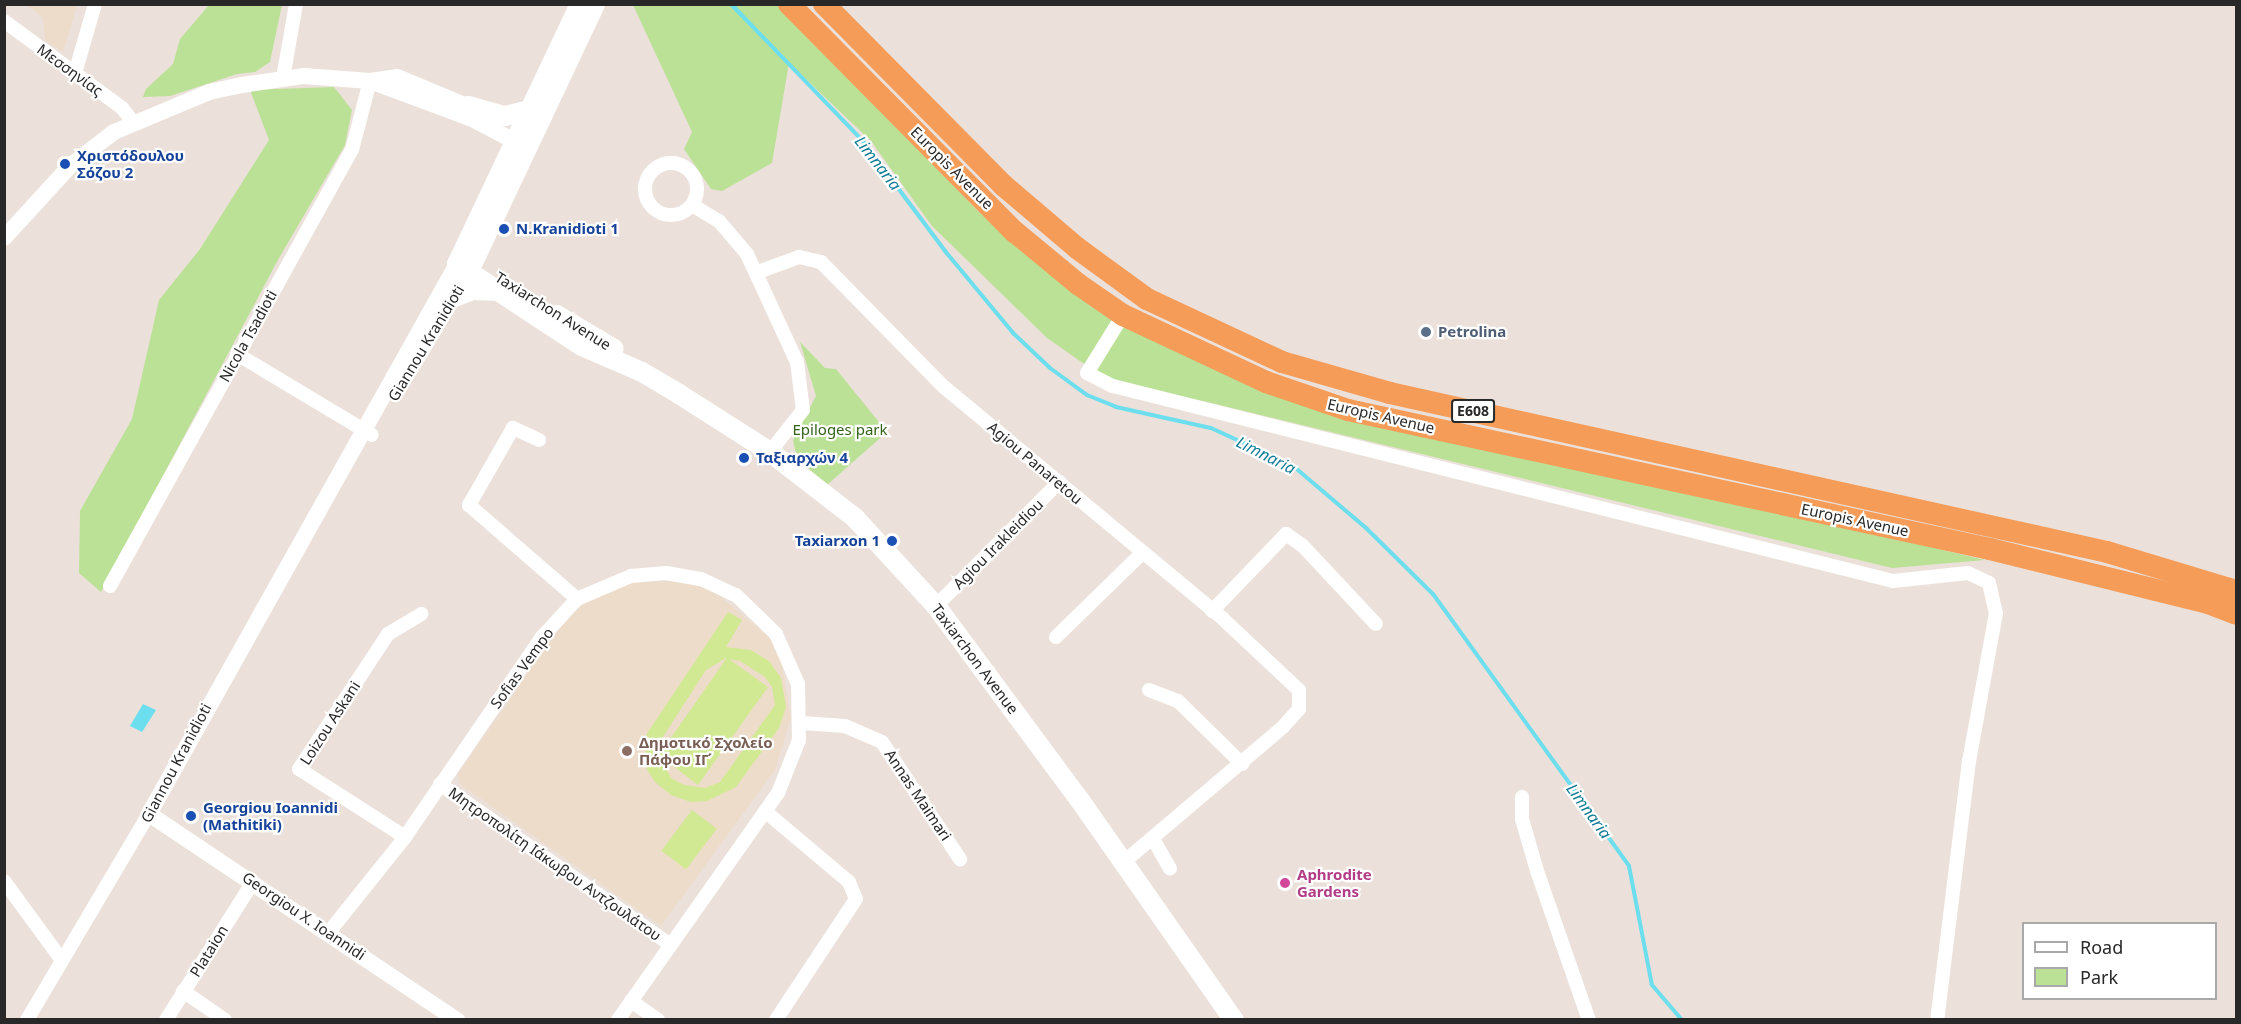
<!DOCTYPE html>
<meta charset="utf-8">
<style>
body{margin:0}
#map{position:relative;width:2241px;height:1024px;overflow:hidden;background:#ebe1da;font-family:"Noto Sans",sans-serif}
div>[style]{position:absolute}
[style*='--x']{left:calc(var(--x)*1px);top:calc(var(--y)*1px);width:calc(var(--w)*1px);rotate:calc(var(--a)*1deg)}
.education>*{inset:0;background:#eddcc9}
.green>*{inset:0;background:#bbe196}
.pitch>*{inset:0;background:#d1e992;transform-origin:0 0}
.water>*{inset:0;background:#6ddeed}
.stream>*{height:4px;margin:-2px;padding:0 2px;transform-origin:2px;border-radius:2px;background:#6ddeed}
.minor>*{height:14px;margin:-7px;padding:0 7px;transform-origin:7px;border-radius:7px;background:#fff}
.minor>.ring{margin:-7px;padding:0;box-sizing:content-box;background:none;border:14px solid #fff;border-radius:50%}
.tertiary>*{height:16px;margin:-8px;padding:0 8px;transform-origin:8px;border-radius:8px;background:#fff}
.secondary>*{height:20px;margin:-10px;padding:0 10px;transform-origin:10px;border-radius:10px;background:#fff}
.trunk>*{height:22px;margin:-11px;padding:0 11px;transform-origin:11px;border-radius:11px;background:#f59c58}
.dots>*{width:16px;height:16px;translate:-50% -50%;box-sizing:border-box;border:3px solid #fff;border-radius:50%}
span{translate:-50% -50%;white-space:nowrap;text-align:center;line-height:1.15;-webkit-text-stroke:4.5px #fff;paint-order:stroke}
.shield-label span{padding:2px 4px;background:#fff;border:2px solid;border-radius:4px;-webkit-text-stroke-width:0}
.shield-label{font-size:14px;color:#282828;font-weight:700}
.street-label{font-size:15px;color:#282828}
.transit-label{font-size:15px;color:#164399;font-weight:700}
.left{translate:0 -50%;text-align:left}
.right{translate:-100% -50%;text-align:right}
.service-label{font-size:15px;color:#4e5e75;font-weight:700}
.park-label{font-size:15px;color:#34631a}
.education-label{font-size:15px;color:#785e54;font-weight:700}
.hotel-label{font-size:15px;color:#b23c85;font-weight:700}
.water-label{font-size:16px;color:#0f7c96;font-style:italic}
.frame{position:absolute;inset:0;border:6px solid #282828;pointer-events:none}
.legend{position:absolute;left:2022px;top:922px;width:195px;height:78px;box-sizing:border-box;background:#fff;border:2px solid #a9a9a9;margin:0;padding:8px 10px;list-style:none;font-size:18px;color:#282828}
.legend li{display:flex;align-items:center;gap:12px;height:30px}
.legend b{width:30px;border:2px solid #a9a9a9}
</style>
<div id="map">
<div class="education">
<div style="clip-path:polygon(27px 5px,77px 5px,63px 52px,45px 40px,43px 18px)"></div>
<div style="clip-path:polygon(675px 581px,709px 587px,770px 638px,781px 660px,791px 718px,775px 770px,661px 926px,460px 784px,458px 774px,548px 644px,579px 605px,631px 582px)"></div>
</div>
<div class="green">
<div style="clip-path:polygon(209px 5px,282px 5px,270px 62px,255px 72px,237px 74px,170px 96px,143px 97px,146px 89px,173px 64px,180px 39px)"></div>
<div style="clip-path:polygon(633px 5px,778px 5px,979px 212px,1088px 300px,1304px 400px,1985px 560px,1892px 568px,1207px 402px,1110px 382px,1047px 338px,932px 226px,871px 141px,789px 63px,772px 163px,722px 191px,711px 189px,684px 149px,692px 132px)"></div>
<div style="clip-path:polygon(334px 87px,352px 110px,345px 145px,279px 258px,101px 592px,79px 573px,80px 511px,132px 419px,159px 300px,200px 249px,269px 140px,250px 90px)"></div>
<div style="clip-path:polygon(800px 342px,825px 368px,836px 369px,887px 432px,827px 485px,797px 459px,793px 440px,816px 396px)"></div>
</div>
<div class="pitch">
<div style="clip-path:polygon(evenodd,728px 612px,742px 620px,726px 647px,751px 650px,769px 661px,781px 678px,786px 707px,779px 728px,736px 787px,707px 801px,691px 802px,671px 795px,655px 782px,647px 769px,644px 738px,728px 612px,726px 658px,726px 659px,659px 755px,659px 743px,706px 670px,726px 658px,728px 612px,729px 659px,740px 661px,765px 677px,772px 687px,775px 705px,720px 782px,705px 788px,684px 785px,671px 778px,660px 756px,698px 785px,768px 687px,729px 659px)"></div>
<div style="left:692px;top:810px;width:31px;height:51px;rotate:37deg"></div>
</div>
<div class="water">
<div style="clip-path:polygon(143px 704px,156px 710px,142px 732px,130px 726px)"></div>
</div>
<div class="stream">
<div style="--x:731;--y:4;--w:189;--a:46.1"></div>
<div style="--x:862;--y:140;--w:139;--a:53.2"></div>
<div style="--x:945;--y:251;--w:107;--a:50.3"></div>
<div style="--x:1013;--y:333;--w:51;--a:43.4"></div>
<div style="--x:1050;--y:368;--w:46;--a:36.1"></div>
<div style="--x:1087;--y:395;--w:31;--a:22"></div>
<div style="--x:1116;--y:407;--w:97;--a:12.5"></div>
<div style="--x:1211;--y:428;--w:89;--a:24.6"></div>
<div style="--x:1292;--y:465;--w:97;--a:40.4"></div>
<div style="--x:1366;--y:528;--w:94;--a:44.6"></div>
<div style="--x:1433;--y:594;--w:335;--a:54.2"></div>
<div style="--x:1629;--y:866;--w:121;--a:79.1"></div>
<div style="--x:1652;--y:985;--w:46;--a:49.4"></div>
</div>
<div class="minor">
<div style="--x:4;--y:21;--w:147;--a:36.4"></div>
<div style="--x:122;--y:108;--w:16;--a:52"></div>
<div style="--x:75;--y:73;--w:72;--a:-73.8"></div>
<div style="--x:283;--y:78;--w:75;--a:-80"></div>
<div class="ring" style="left:645px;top:163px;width:38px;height:38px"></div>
<div style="--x:692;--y:205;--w:31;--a:31"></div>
<div style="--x:719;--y:221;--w:43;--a:49.7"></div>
<div style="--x:747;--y:254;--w:119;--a:65.2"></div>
<div style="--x:797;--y:362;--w:48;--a:82.9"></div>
<div style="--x:803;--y:410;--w:53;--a:128.2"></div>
<div style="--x:758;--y:272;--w:44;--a:-20.1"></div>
<div style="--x:799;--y:257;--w:23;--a:13"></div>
<div style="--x:821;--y:262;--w:175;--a:45.5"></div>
<div style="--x:944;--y:387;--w:363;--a:39.7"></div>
<div style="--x:1223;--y:619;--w:104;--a:43.1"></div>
<div style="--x:1299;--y:690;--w:19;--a:90"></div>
<div style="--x:1299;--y:709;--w:24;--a:132"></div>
<div style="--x:1283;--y:727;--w:209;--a:139.7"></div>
<div style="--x:1123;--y:315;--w:68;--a:121.8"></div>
<div style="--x:1087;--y:373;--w:29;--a:27"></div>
<div style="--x:1113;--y:386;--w:804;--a:14.04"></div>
<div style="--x:1893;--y:581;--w:75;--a:-6.1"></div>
<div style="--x:1968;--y:573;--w:23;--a:25"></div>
<div style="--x:1989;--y:583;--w:31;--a:77"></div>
<div style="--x:1996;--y:613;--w:150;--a:100.3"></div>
<div style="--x:1969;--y:761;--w:261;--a:97"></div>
<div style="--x:237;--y:354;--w:157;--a:31"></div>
<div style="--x:539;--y:440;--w:29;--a:-155"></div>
<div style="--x:513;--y:428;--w:89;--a:119.7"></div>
<div style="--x:469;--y:505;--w:143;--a:41"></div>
<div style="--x:110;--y:586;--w:499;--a:-61"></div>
<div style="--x:352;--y:150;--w:71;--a:-75.4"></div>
<div style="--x:936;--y:606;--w:175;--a:-45.2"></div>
<div style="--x:1212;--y:611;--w:107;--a:-46.1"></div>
<div style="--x:1286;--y:534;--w:19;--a:35"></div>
<div style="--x:1302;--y:545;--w:108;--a:46.9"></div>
<div style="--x:1056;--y:637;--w:120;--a:-44.3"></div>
<div style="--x:1149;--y:690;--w:31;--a:21"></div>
<div style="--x:1178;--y:701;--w:90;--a:44.5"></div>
<div style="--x:802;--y:723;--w:43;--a:4"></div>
<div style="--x:845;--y:726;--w:40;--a:23.4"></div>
<div style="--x:882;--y:742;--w:141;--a:56.3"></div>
<div style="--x:440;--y:784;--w:279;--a:34.9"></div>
<div style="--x:1522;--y:797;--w:22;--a:90"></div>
<div style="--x:1522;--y:819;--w:54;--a:73.9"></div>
<div style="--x:1537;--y:871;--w:158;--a:70.8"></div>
<div style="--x:765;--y:811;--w:110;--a:40.2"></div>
<div style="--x:849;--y:882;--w:18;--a:68"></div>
<div style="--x:856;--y:899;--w:145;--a:123.5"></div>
<div style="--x:405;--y:837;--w:126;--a:-147.3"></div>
<div style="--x:299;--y:769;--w:162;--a:-56.6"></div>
<div style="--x:388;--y:634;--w:39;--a:-31"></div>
<div style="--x:1153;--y:839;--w:34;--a:60"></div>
<div style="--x:4;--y:881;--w:97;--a:53.8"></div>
<div style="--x:329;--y:932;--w:122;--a:-51.3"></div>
<div style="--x:405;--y:837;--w:242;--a:-55.6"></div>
<div style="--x:542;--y:637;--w:52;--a:-47.4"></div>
<div style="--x:577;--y:599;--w:59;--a:-23.1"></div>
<div style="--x:631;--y:576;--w:35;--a:-5"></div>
<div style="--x:666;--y:573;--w:36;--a:10"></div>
<div style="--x:701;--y:579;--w:38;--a:25"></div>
<div style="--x:736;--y:595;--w:56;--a:44.3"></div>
<div style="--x:776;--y:634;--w:55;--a:66.3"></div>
<div style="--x:798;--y:684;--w:56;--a:89"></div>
<div style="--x:799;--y:740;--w:57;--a:111.6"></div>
<div style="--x:778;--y:793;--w:278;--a:125.2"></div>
<div style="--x:183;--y:991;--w:51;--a:34.6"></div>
<div style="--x:631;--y:1001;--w:33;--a:35"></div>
<div style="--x:27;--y:1020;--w:239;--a:-59.4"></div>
<div style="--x:166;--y:1020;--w:163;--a:-57.8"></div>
</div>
<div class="tertiary">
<div style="--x:370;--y:81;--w:27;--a:-8"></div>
<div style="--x:397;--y:77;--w:89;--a:22.5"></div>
<div style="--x:4;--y:238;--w:99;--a:-47.5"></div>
<div style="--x:71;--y:165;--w:54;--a:-37.5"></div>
<div style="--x:114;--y:132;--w:103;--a:-22.8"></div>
<div style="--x:209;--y:92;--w:34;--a:-12"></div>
<div style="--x:242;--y:85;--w:63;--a:-8.3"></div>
<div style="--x:304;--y:76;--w:66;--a:4.3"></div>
<div style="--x:370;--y:81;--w:107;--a:20.3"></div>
<div style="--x:470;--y:118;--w:61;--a:27.4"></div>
<div style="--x:457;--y:264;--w:630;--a:119.25"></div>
<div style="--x:149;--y:814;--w:371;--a:33.8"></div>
<div style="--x:411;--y:368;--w:113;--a:-59.1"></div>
</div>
<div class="secondary">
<div style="--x:580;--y:4;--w:288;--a:115.3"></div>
<div style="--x:457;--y:264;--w:149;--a:33.3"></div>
<div style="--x:582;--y:346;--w:65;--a:23.4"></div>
<div style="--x:642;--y:372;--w:43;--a:30.7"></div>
<div style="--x:679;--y:394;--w:108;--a:32.5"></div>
<div style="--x:770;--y:452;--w:108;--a:37.8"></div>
<div style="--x:855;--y:518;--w:120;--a:47.4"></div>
<div style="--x:936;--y:606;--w:240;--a:53.5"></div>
<div style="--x:1079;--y:799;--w:270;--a:55"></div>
<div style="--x:469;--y:106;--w:37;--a:16"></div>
<div style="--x:505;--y:116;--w:25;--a:-14"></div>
<div style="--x:469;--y:271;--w:295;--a:-64.7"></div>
<div style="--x:454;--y:297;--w:20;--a:-20"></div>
<div style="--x:473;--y:290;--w:26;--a:2"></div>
<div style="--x:557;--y:315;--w:66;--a:30.8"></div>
</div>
<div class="trunk">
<div style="--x:789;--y:4;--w:321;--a:45.3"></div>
<div style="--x:1015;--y:232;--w:82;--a:39.5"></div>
<div style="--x:1078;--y:284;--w:55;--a:34.6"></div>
<div style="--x:1123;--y:315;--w:158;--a:25.1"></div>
<div style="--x:1266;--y:382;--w:87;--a:18.9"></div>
<div style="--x:1348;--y:410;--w:657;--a:12.22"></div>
<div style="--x:1990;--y:549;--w:225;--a:13.9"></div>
<div style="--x:2208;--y:603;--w:30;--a:21"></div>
<div style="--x:824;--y:4;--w:255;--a:45.3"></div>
<div style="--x:1003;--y:185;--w:97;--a:40.4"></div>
<div style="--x:1077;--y:248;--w:87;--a:36.1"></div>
<div style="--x:1147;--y:299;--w:149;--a:25"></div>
<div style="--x:1282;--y:362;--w:112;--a:16"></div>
<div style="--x:1390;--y:393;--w:734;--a:12.5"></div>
<div style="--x:2107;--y:552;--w:135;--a:16.8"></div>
</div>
<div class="dots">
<div style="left:65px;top:164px;background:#1a4fb4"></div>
<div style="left:504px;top:229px;background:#1a4fb4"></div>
<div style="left:1426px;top:332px;background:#5c6f8a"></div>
<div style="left:744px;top:458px;background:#1a4fb4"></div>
<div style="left:892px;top:541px;background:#1a4fb4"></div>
<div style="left:627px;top:751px;background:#8d6e63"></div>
<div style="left:191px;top:816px;background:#1a4fb4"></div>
<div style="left:1285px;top:883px;background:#d1479c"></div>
</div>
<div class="shield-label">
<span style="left:1473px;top:411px">E608</span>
</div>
<div class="street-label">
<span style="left:70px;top:70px;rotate:36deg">Μεσσηνίας</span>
<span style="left:952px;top:168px;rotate:45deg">Europis Avenue</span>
<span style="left:553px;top:311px;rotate:32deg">Taxiarchon Avenue</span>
<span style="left:248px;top:336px;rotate:-61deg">Nicola Tsadioti</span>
<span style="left:426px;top:343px;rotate:-59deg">Giannou Kranidioti</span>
<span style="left:1381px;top:416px;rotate:13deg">Europis Avenue</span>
<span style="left:1035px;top:463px;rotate:40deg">Agiou Panaretou</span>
<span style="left:1855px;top:520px;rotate:12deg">Europis Avenue</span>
<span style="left:998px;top:544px;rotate:-45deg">Agiou Irakleidiou</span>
<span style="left:975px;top:659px;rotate:53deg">Taxiarchon Avenue</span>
<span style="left:522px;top:668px;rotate:-54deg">Sofias Vempo</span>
<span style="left:330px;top:723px;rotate:-57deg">Loizou Askani</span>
<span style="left:176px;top:763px;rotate:-62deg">Giannou Kranidioti</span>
<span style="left:918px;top:795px;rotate:56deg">Annas Maimari</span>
<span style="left:555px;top:864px;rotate:35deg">Μητροπολίτη Ιάκωβου Αντζουλάτου</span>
<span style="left:304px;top:916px;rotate:34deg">Georgiou X. Ioannidi</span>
<span style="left:209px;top:951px;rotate:-58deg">Plataion</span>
</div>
<div class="transit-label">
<span class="left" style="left:77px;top:164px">Χριστόδουλου<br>Σόζου 2</span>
<span class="left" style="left:516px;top:229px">N.Kranidioti 1</span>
<span class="left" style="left:756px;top:458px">Ταξιαρχών 4</span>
<span class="right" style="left:880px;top:541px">Taxiarxon 1</span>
<span class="left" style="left:203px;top:816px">Georgiou Ioannidi<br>(Mathitiki)</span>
</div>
<div class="service-label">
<span class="left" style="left:1438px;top:332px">Petrolina</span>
</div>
<div class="park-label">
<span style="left:840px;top:430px">Epiloges park</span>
</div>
<div class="education-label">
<span class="left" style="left:639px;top:751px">Δημοτικό Σχολείο<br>Πάφου ΙΓ΄</span>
</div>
<div class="hotel-label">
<span class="left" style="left:1297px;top:883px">Aphrodite<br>Gardens</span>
</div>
<div class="water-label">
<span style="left:878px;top:163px;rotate:52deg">Limnaria</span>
<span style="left:1266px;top:455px;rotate:27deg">Limnaria</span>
<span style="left:1589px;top:811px;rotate:54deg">Limnaria</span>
</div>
<div class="frame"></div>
<ul class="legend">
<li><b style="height:8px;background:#fff"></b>Road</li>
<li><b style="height:16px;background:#bbe196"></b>Park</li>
</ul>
</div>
